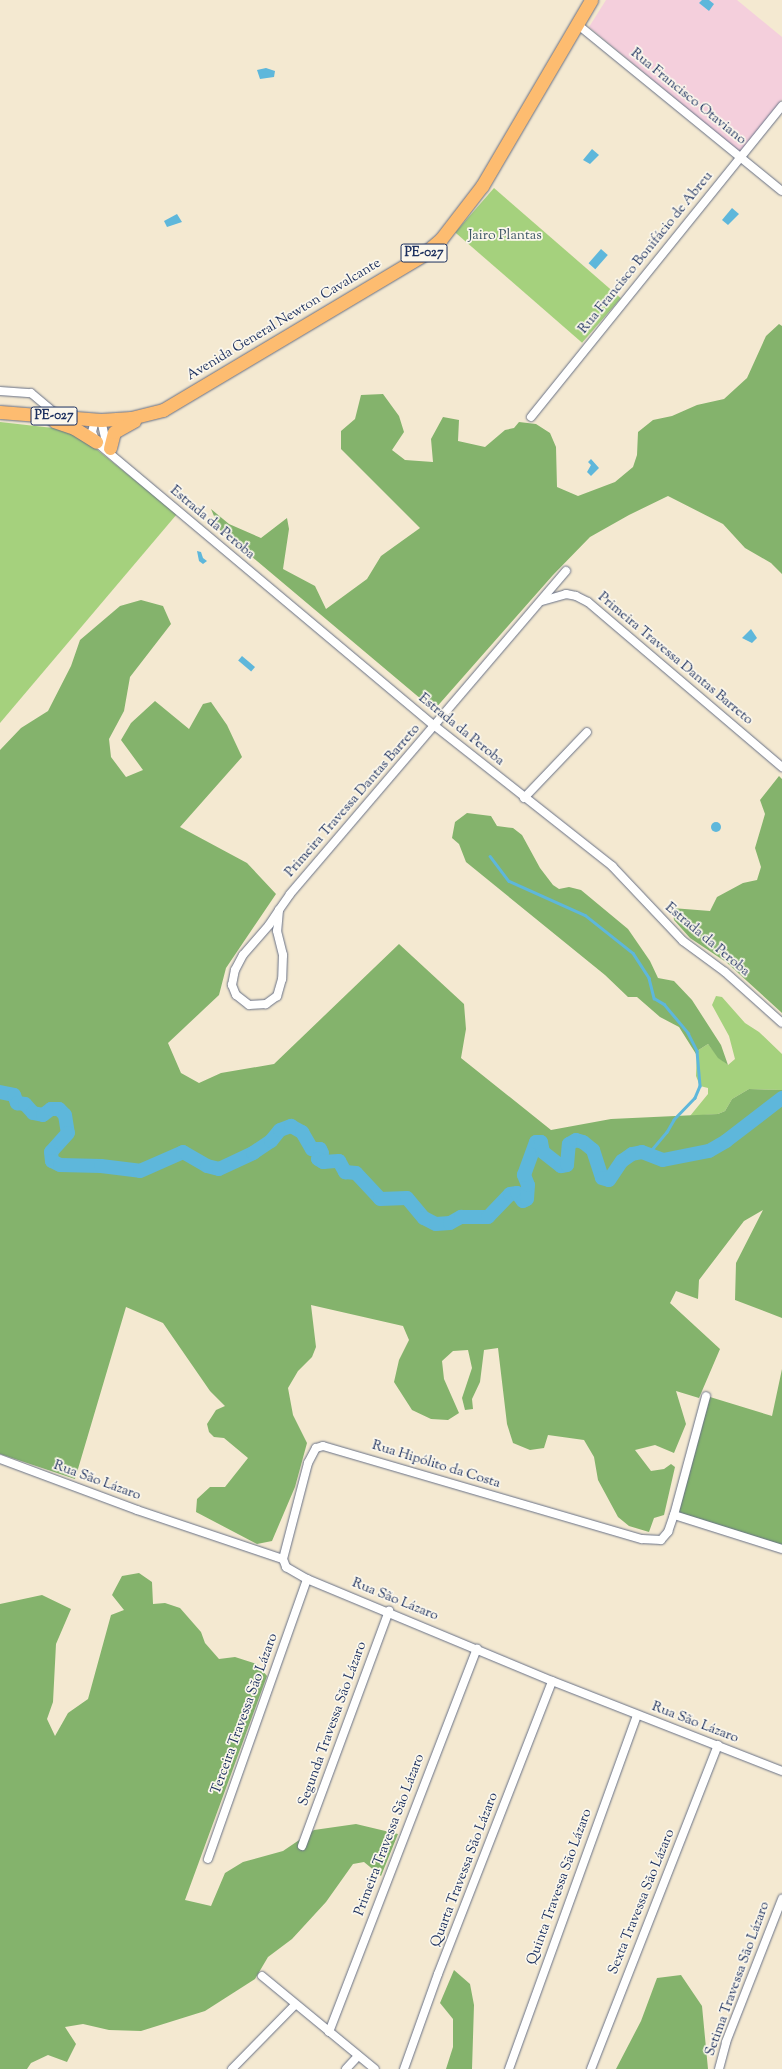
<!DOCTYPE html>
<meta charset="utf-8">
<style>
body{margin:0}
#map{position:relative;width:782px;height:2069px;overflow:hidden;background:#f4e9d1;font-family:"Sorts Mill Goudy",serif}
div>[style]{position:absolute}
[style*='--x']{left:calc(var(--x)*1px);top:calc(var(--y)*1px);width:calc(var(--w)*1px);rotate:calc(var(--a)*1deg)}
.built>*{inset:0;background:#f4cfdc}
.green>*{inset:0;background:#a5d17d;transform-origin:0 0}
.forest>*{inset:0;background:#84b36c}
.water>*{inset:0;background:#5eb7db;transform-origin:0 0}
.round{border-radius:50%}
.stream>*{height:2.5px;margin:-1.25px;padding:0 1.25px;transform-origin:1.25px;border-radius:1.25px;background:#5eb7db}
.river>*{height:14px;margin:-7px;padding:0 7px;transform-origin:7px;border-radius:7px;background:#5eb7db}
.roads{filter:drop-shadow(0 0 1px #677086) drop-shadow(0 0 1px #677086)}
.minor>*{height:8px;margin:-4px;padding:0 4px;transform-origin:4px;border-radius:4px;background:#fff}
.primary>*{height:13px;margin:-6.5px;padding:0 6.5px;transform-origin:6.5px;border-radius:6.5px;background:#fdbc70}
span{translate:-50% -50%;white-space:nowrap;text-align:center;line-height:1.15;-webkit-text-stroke:3.5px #fbf7ec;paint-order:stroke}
.shield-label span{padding:1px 3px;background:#fbf7ec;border:1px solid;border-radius:3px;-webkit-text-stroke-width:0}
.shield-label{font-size:13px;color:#1b2f5e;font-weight:700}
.street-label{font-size:14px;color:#1b2f5e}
.park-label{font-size:14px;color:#3e5866}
</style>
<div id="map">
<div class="built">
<div style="clip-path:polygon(606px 0,737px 0,782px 37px,782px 99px,740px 152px,589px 27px)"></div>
</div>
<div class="green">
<div style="left:494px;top:188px;width:168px;height:59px;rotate:41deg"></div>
<div style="clip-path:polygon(0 422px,62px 429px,85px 440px,177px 514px,0 723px)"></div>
<div style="clip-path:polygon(716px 996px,722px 997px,745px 1023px,759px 1032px,782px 1054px,782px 1090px,749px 1089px,732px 1099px,725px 1111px,718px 1114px,690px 1116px,708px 1094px,708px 1088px,700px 1086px,696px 1076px,697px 1051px,708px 1044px,719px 1058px,728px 1065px,735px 1059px,729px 1036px,712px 1005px)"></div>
</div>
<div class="forest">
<div style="clip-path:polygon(779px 324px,782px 326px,782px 574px,771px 563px,745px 548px,723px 524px,668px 496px,629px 515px,590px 537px,553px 575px,434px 710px,220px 530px,211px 509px,229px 524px,261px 538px,287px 518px,289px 529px,283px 569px,315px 586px,326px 609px,367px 579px,381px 556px,420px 528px,341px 449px,341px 431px,355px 419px,361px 395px,383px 394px,399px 416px,404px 432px,392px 450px,405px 460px,433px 462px,431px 439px,443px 417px,459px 420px,458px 441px,485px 447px,505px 430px,514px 428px,519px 422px,536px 424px,550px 433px,556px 447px,557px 487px,578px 496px,615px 482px,633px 467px,637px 455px,638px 432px,653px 420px,672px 416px,697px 405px,724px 399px,747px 378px,766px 336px)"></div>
<div style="clip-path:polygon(141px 600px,163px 606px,171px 624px,130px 677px,124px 711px,109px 739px,111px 757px,126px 777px,143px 770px,121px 740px,131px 723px,155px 701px,189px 729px,203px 704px,211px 702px,227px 725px,242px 757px,180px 827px,247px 863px,276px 894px,226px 968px,219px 995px,168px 1043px,181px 1073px,199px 1083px,221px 1073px,274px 1064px,399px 944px,464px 1004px,466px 1029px,461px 1058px,551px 1130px,611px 1119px,718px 1114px,725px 1111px,732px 1099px,749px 1089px,782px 1090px,782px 1318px,735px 1300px,736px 1263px,763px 1210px,744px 1221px,699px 1280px,698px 1299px,676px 1291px,670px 1303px,720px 1349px,699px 1398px,676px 1391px,686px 1424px,674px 1453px,655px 1445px,635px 1450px,651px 1471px,664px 1469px,671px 1464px,675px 1467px,664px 1515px,654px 1518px,649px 1532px,629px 1526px,618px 1517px,598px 1480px,594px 1457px,584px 1440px,548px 1435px,544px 1448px,530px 1450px,513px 1443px,507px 1424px,498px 1348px,484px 1350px,480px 1382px,472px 1399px,473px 1409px,465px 1410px,462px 1398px,472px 1368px,468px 1350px,453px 1351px,442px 1361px,444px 1379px,459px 1413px,448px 1420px,431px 1419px,412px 1410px,394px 1382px,399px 1360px,409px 1340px,403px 1326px,311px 1305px,316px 1347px,312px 1357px,298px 1371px,288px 1388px,293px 1415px,307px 1443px,295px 1487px,272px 1541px,257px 1544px,196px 1512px,197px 1499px,210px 1487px,225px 1487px,248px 1458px,224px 1438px,214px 1437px,209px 1432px,207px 1424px,216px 1410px,225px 1406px,210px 1391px,163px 1323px,126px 1307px,75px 1479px,0 1454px,0 750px,21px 728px,48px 711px,71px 666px,80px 640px,120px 606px)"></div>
<div style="clip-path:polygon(779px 776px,782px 779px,782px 1013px,726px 962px,690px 938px,674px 920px,672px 908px,710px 911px,717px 897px,743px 883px,757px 880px,761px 867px,755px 848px,765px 814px,760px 800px)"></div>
<div style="clip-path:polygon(467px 813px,491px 816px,497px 826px,513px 828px,522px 835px,540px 868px,553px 885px,559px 889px,569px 887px,581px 890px,628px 929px,650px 961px,658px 978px,674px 981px,692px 1000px,721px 1045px,728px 1065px,718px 1058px,708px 1044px,697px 1051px,696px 1054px,679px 1027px,660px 1017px,637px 997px,628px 997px,605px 975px,466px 862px,459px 844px,452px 838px,455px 822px)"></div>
<div style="clip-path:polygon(782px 1369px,782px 1545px,677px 1512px,710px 1397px,772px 1416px)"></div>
<div style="clip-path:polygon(139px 1573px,152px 1582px,153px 1604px,165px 1603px,180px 1608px,201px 1632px,205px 1643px,219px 1659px,235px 1657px,257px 1664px,267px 1676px,185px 1900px,211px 1906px,225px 1873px,243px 1862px,283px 1851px,314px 1830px,356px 1824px,398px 1834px,381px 1876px,364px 1862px,353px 1864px,326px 1902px,292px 1939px,268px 1957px,255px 1979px,205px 2011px,141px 2031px,109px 2030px,83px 2024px,65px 2027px,76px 2044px,67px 2062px,48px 2055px,31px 2063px,27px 2069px,0 2069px,0 1604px,42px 1595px,71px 1609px,56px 1644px,53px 1702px,47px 1719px,55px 1736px,68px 1713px,88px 1699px,111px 1615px,124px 1610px,112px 1595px,114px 1591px,122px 1576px)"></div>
<div style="clip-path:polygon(454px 1970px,470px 1984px,474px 2005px,472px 2069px,446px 2069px,453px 2047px,453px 2019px,440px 2003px)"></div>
<div style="clip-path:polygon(681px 1975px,702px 2006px,708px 2069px,616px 2069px,641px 2021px,657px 1978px)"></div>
</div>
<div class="water">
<div style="clip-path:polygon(702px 0,709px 0,714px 4px,709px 11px,699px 3px)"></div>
<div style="clip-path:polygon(266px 68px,275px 71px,274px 77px,260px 79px,257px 70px)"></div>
<div style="clip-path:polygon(592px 149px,599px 155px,590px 164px,583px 160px)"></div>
<div style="clip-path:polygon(732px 208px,739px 214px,728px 225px,722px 220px)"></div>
<div style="clip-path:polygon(177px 214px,182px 222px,167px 227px,164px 221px)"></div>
<div style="left:601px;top:249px;width:9px;height:19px;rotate:41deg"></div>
<div style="clip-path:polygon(591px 459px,599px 468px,591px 476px,587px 472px,591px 465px,588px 462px)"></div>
<div style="clip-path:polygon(197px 551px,201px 552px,203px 558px,207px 561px,203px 564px,199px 561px)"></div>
<div style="clip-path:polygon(751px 629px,757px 638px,752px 643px,742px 638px)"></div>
<div style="left:242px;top:656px;width:17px;height:6px;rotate:40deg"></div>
<div class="round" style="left:711px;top:822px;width:10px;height:10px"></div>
</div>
<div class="stream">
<div style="--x:490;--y:856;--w:31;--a:53"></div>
<div style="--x:509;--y:881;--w:83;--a:24.1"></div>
<div style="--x:585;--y:915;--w:61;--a:38.4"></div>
<div style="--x:633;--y:953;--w:30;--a:57"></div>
<div style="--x:649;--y:978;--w:21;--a:76"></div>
<div style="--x:654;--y:998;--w:12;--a:31"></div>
<div style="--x:664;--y:1004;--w:38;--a:50"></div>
<div style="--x:688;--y:1033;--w:20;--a:63"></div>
<div style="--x:697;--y:1051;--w:35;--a:85"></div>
<div style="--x:700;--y:1086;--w:13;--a:113"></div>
<div style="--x:695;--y:1098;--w:30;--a:134"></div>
<div style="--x:674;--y:1120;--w:14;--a:120"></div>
<div style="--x:667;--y:1132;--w:30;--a:130"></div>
</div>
<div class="river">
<div style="--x:0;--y:1092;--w:14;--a:12"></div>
<div style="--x:14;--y:1095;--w:9;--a:69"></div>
<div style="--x:17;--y:1103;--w:8;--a:7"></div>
<div style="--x:25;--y:1104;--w:12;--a:48"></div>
<div style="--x:33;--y:1113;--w:10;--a:11"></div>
<div style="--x:43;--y:1115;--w:10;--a:-37"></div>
<div style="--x:51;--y:1109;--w:8;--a:0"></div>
<div style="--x:59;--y:1109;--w:8;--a:45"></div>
<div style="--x:65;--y:1115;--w:18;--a:81"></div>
<div style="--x:68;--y:1133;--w:25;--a:132"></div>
<div style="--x:51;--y:1152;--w:9;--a:84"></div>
<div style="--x:52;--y:1161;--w:9;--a:27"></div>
<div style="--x:60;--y:1165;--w:41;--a:1.4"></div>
<div style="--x:101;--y:1166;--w:39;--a:7"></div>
<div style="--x:140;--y:1171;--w:47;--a:-23.8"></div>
<div style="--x:183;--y:1152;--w:28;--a:30"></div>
<div style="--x:207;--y:1166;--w:12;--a:14"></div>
<div style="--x:219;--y:1169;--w:38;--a:-25"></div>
<div style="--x:253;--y:1153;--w:22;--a:-34"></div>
<div style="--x:271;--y:1141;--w:14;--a:-51"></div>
<div style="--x:280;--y:1130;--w:12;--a:-20"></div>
<div style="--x:291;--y:1126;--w:13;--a:29"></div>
<div style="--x:302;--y:1132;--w:20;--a:60"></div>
<div style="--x:312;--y:1149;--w:8;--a:0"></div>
<div style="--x:320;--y:1149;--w:4;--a:63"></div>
<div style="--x:322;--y:1153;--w:7;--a:124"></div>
<div style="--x:318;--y:1159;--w:6;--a:31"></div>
<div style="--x:323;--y:1162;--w:16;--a:-4"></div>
<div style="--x:339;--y:1161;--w:13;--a:61"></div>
<div style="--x:345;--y:1172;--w:11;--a:5"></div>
<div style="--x:356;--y:1173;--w:35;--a:47"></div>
<div style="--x:380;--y:1199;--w:27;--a:-2"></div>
<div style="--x:407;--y:1198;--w:26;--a:50"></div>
<div style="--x:424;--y:1218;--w:13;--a:27"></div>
<div style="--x:436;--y:1224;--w:14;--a:-4"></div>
<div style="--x:450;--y:1223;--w:13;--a:-29"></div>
<div style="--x:461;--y:1217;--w:27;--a:0"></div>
<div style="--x:488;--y:1217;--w:32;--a:-46"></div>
<div style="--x:510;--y:1194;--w:7;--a:-8"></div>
<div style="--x:517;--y:1193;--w:10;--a:53"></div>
<div style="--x:523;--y:1201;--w:4;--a:-27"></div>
<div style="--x:527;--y:1199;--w:14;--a:-86"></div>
<div style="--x:528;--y:1185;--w:11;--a:-112"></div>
<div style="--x:524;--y:1175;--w:35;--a:-70"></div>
<div style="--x:536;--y:1142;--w:5;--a:0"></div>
<div style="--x:541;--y:1142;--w:10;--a:79"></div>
<div style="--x:543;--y:1152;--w:23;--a:38"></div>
<div style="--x:561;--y:1166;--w:6;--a:-9"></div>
<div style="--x:567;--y:1165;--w:21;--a:-85"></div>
<div style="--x:569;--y:1144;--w:8;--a:-30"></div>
<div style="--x:576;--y:1140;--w:7;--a:16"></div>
<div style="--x:583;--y:1142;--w:13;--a:39"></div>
<div style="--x:593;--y:1150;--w:29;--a:72"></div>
<div style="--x:602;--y:1178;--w:7;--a:16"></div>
<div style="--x:609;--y:1180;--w:23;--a:-56"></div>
<div style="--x:622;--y:1161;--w:12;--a:-35"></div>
<div style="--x:632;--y:1154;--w:10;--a:-11"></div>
<div style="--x:642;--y:1152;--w:22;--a:21"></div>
<div style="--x:663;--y:1160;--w:47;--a:-11.1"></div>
<div style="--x:709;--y:1151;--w:20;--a:-30"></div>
<div style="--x:726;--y:1141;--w:71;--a:-37.5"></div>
</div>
<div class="roads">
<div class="minor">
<div style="--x:577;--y:24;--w:264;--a:39.2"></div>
<div style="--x:0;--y:391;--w:31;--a:4"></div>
<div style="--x:31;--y:393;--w:35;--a:40"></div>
<div style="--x:531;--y:417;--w:400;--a:-51.1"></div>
<div style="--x:95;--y:420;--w:12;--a:104"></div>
<div style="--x:92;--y:432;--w:11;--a:68"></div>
<div style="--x:96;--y:442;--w:442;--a:40"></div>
<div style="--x:435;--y:726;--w:226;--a:38.3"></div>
<div style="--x:612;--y:866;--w:103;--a:46.6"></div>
<div style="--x:683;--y:941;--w:52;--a:36.4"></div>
<div style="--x:725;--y:972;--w:76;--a:41.8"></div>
<div style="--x:101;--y:420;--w:17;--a:77"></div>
<div style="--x:105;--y:437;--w:13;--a:67"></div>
<div style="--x:542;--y:601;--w:25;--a:-16"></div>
<div style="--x:566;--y:594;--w:10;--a:11"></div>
<div style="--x:576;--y:596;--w:13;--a:27"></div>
<div style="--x:588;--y:602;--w:255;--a:40.4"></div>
<div style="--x:524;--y:798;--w:91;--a:-46.3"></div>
<div style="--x:279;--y:910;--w:21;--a:95"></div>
<div style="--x:277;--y:931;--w:25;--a:76"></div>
<div style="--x:283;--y:955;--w:24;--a:92"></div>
<div style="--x:282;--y:979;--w:18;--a:106"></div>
<div style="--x:277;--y:996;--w:14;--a:144"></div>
<div style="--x:266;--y:1004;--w:17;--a:177"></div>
<div style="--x:249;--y:1005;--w:16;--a:-142"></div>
<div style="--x:236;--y:995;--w:11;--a:-112"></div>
<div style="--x:232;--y:985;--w:15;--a:-79"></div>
<div style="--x:235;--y:970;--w:17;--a:-62"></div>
<div style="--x:243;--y:955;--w:40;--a:-49"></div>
<div style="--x:269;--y:925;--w:18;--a:-56"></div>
<div style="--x:279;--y:910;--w:19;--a:-55"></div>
<div style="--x:290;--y:894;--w:425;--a:-49.5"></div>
<div style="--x:0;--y:1459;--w:146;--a:20.4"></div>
<div style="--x:137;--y:1510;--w:154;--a:18.6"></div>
<div style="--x:283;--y:1559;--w:9;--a:69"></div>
<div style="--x:286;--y:1567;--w:24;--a:30"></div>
<div style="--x:307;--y:1579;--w:265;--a:22.6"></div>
<div style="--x:552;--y:1681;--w:247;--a:21.4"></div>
<div style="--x:674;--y:1515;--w:113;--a:17.5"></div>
<div style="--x:283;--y:1559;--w:99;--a:-75.4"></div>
<div style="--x:308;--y:1463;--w:17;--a:-62"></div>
<div style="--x:316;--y:1448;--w:7;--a:-16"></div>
<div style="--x:323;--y:1446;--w:332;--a:16.3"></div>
<div style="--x:642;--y:1539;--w:19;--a:3"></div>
<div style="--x:661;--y:1540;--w:11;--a:-49"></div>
<div style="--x:668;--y:1532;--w:18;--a:-71"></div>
<div style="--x:674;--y:1515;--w:123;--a:-74.9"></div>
<div style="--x:302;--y:1846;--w:251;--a:-69.7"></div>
<div style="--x:208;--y:1859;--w:297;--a:-70.5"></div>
<div style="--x:262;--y:1976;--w:146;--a:39.5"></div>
<div style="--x:329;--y:2032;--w:411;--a:-68.9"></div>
<div style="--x:232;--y:2069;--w:90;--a:-45.5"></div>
<div style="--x:346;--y:2069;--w:18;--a:-47"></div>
<div style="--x:404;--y:2069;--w:101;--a:-70.3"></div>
<div style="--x:438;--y:1974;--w:314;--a:-68.7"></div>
<div style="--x:509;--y:2069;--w:376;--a:-70.1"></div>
<div style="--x:591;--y:2069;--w:348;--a:-68.6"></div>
<div style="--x:719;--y:2069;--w:28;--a:-75"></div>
<div style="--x:726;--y:2042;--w:154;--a:-68.6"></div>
</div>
<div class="primary">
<div style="--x:0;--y:412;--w:101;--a:4.5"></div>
<div style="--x:101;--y:420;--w:30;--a:-4"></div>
<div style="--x:131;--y:418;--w:33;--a:-14"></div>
<div style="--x:163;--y:410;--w:300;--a:-30.8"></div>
<div style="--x:421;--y:256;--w:26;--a:-40"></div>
<div style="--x:441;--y:239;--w:67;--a:-52.3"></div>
<div style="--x:482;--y:186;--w:216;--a:-59.6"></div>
<div style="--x:54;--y:421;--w:21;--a:19"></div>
<div style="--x:74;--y:428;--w:26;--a:32"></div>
<div style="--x:110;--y:448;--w:16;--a:-76"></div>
<div style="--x:114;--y:432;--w:23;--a:-29"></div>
</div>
</div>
<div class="shield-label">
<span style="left:424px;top:253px">PE-027</span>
<span style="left:54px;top:416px">PE-027</span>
</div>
<div class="street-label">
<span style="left:688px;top:97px;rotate:39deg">Rua Francisco Otaviano</span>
<span style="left:646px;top:253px;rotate:-51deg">Rua Francisco Bonifácio de Abreu</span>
<span style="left:284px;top:320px;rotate:-31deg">Avenida General Newton Cavalcante</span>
<span style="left:212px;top:523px;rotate:40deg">Estrada da Peroba</span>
<span style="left:675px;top:659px;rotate:40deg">Primeira Travessa Dantas Barreto</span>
<span style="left:461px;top:730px;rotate:39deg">Estrada da Peroba</span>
<span style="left:353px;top:801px;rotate:-49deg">Primeira Travessa Dantas Barreto</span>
<span style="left:707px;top:940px;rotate:40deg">Estrada da Peroba</span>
<span style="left:436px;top:1465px;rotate:17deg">Rua Hipólito da Costa</span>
<span style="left:97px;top:1481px;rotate:20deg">Rua São Lázaro</span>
<span style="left:395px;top:1600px;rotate:22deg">Rua São Lázaro</span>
<span style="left:245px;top:1714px;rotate:-70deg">Terceira Travessa São Lázaro</span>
<span style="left:695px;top:1723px;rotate:21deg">Rua São Lázaro</span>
<span style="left:333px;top:1724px;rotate:-70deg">Segunda Travessa São Lázaro</span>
<span style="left:390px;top:1835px;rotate:-69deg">Primeira Travessa São Lázaro</span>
<span style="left:465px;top:1870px;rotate:-69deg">Quarta Travessa São Lázaro</span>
<span style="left:560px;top:1887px;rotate:-70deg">Quinta Travessa São Lázaro</span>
<span style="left:642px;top:1902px;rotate:-68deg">Sexta Travessa São Lázaro</span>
<span style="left:738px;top:1979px;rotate:-70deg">Setima Travessa São Lázaro</span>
</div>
<div class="park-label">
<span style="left:505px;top:236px">Jairo Plantas</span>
</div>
</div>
